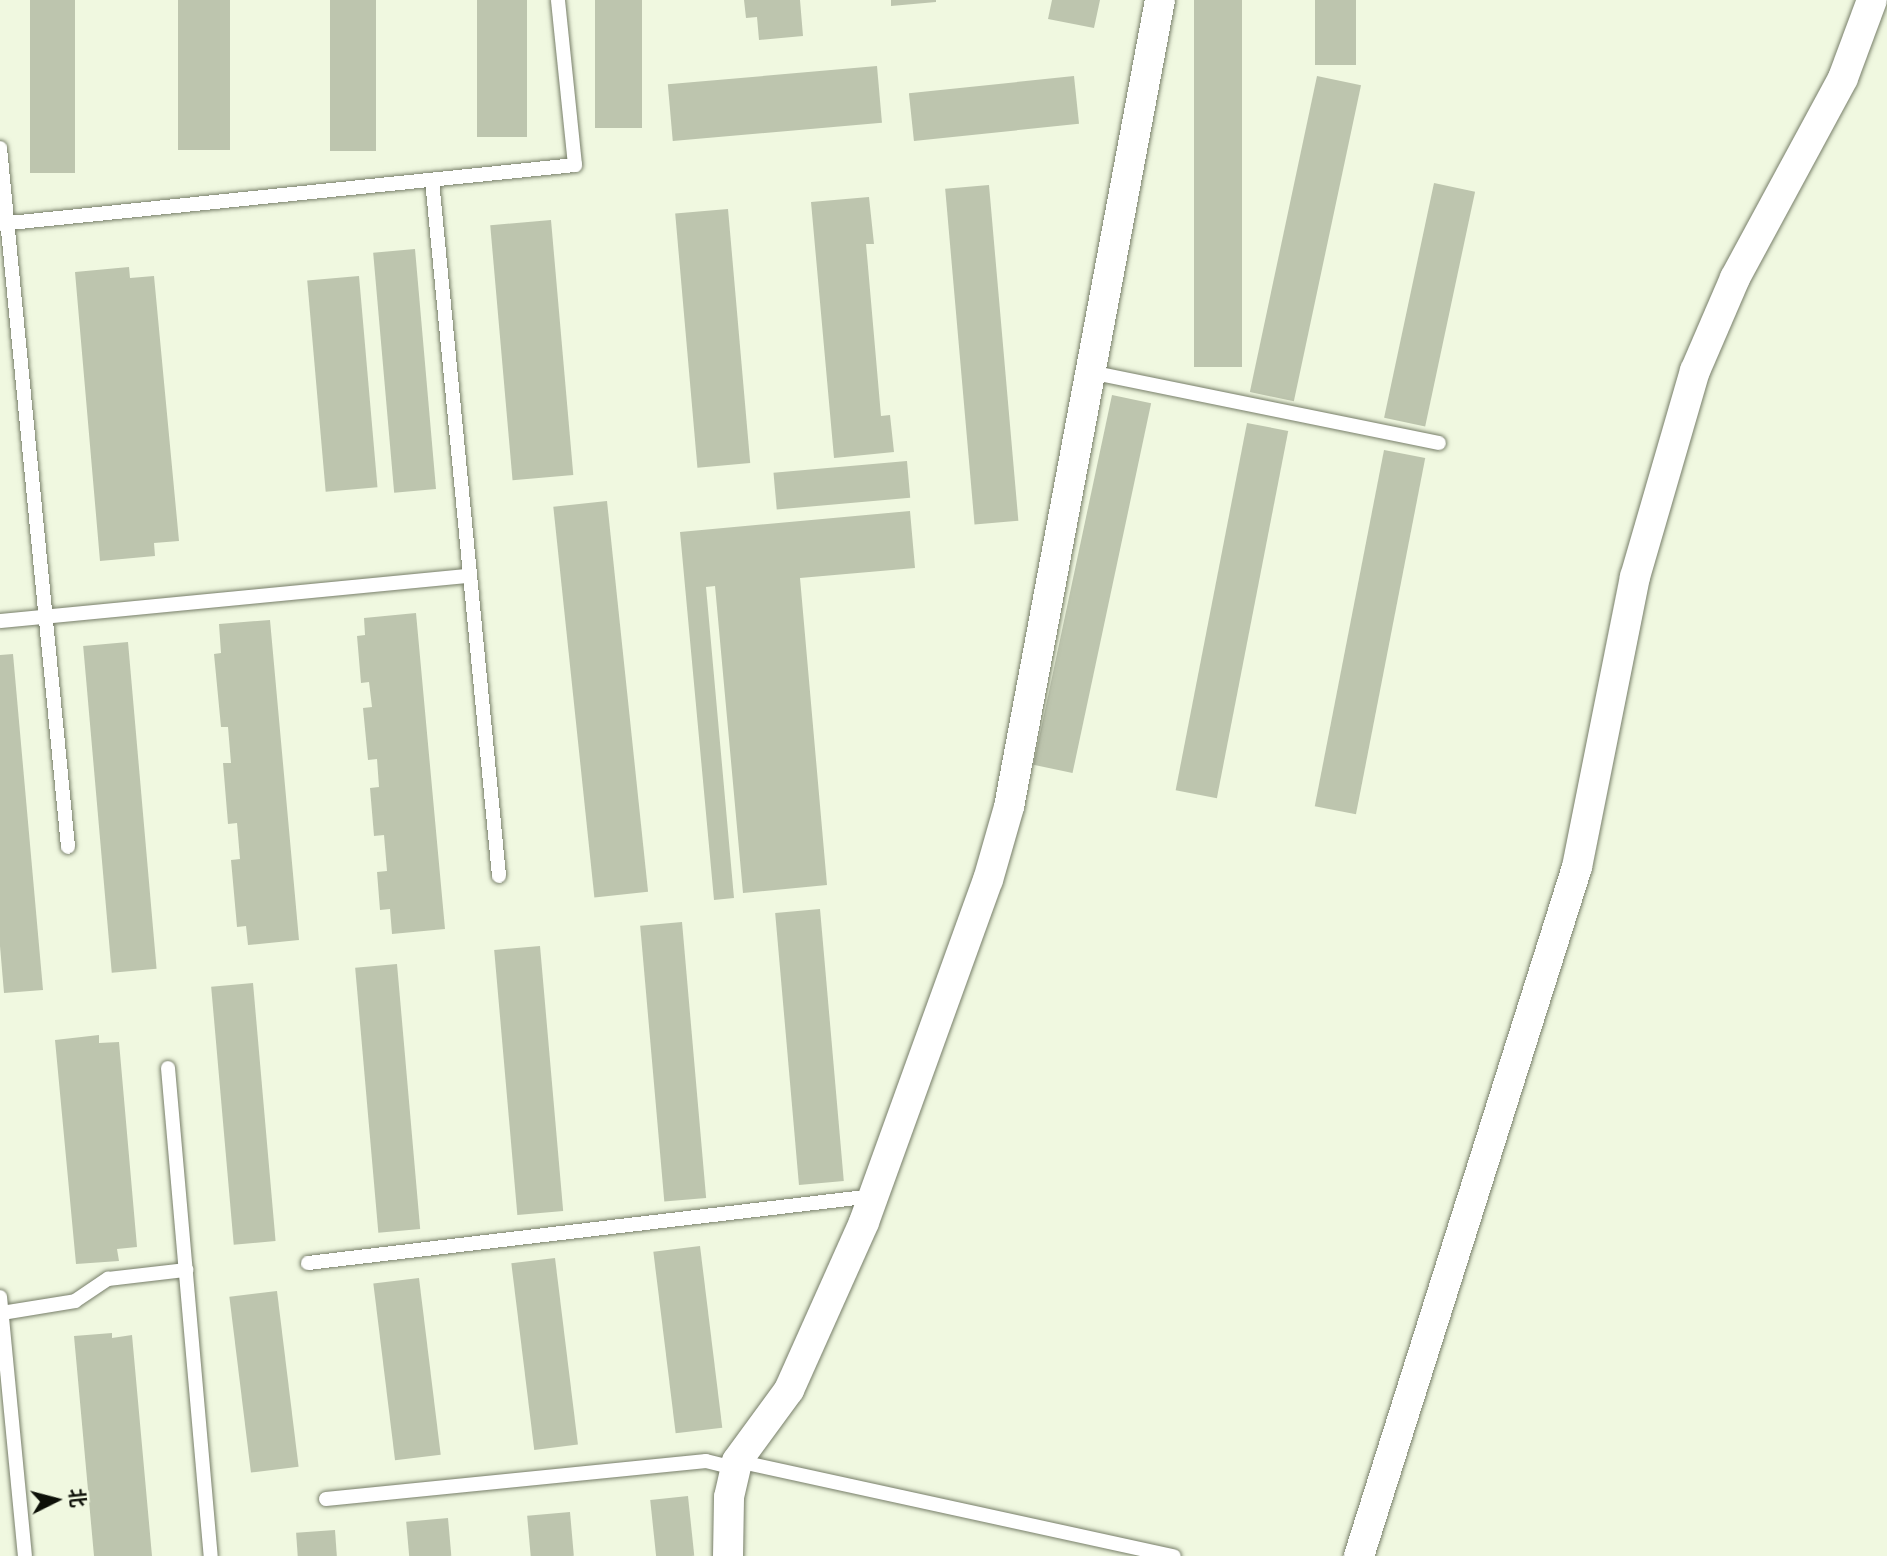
<!DOCTYPE html>
<meta charset="utf-8">
<style>
body{margin:0}
#map{position:relative;width:1887px;height:1556px;overflow:hidden;background:#f0f8e0;font-family:"Space Grotesk","Noto Sans SC",sans-serif}
div>[style]{position:absolute}
[style*='--x']{left:calc(var(--x)*1px);top:calc(var(--y)*1px);width:calc(var(--w)*1px);rotate:calc(var(--a)*1deg)}
.building>*{inset:0;background:#bdc5ae;transform-origin:0 0}
.roads{filter:drop-shadow(0 0 2px #777e69) drop-shadow(0 0 2px #777e69)}
.service>*{height:14px;margin:-7px;padding:0 7px;transform-origin:7px;border-radius:7px;background:#fff}
.minor>*{height:30px;margin:-15px;padding:0 15px;transform-origin:15px;border-radius:15px;background:#fff}
span{translate:-50% -50%;white-space:nowrap;text-align:center;line-height:1.15;-webkit-text-stroke:6px #f0f8e0;paint-order:stroke}
.north{position:absolute;left:21px;top:1465px;width:70px;height:70px;-webkit-text-stroke:5px #f0f8e0;paint-order:stroke;rotate:84deg;font-size:19px;font-weight:700;line-height:28px;text-align:center;color:#0d1008}
.north::after{content:'';display:block;margin:auto;width:24px;height:32px;background:#0d1008;clip-path:polygon(50% 0,100% 100%,50% 72%,0 100%)}
</style>
<div id="map">
<div class="building">
<div style="left:30px;top:0;width:45px;height:173px"></div>
<div style="left:178px;top:0;width:52px;height:150px"></div>
<div style="left:330px;top:0;width:46px;height:151px"></div>
<div style="left:477px;top:0;width:50px;height:137px"></div>
<div style="left:595px;top:0;width:47px;height:128px"></div>
<div style="clip-path:polygon(744px 0,800px 0,803px 36px,759px 40px,757px 17px,746px 18px)"></div>
<div style="clip-path:polygon(891px 0,936px 0,936px 2px,891px 6px)"></div>
<div style="clip-path:polygon(1052px 0,1100px 0,1094px 28px,1048px 19px)"></div>
<div style="left:1194px;top:0;width:48px;height:367px"></div>
<div style="left:1315px;top:0;width:41px;height:65px"></div>
<div style="left:877px;top:66px;width:57px;height:210px;rotate:85deg"></div>
<div style="left:1074px;top:76px;width:48px;height:166px;rotate:84deg"></div>
<div style="left:1317px;top:76px;width:45px;height:323px;rotate:12deg"></div>
<div style="left:1434px;top:183px;width:42px;height:240px;rotate:12deg"></div>
<div style="left:989px;top:185px;width:337px;height:44px;rotate:85deg"></div>
<div style="clip-path:polygon(869px 197px,874px 244px,866px 244px,881px 416px,890px 415px,894px 452px,834px 458px,811px 202px)"></div>
<div style="left:728px;top:209px;width:255px;height:53px;rotate:85deg"></div>
<div style="left:551px;top:220px;width:256px;height:61px;rotate:85deg"></div>
<div style="left:415px;top:249px;width:241px;height:42px;rotate:85deg"></div>
<div style="clip-path:polygon(129px 267px,130px 278px,154px 276px,179px 541px,154px 543px,155px 556px,100px 561px,75px 272px)"></div>
<div style="left:359px;top:276px;width:212px;height:52px;rotate:85deg"></div>
<div style="left:1112px;top:395px;width:40px;height:378px;rotate:12deg"></div>
<div style="left:1247px;top:423px;width:42px;height:374px;rotate:11deg"></div>
<div style="left:1384px;top:450px;width:42px;height:363px;rotate:11deg"></div>
<div style="left:907px;top:461px;width:37px;height:134px;rotate:85deg"></div>
<div style="left:607px;top:501px;width:393px;height:54px;rotate:84deg"></div>
<div style="clip-path:polygon(910px 511px,915px 568px,800px 578px,827px 885px,743px 893px,715px 586px,706px 587px,734px 898px,714px 900px,680px 532px)"></div>
<div style="clip-path:polygon(416px 613px,445px 929px,392px 934px,390px 909px,380px 910px,377px 872px,387px 871px,384px 835px,374px 836px,370px 788px,379px 787px,377px 759px,368px 760px,363px 708px,372px 707px,369px 682px,361px 683px,357px 636px,365px 635px,364px 618px)"></div>
<div style="clip-path:polygon(270px 620px,299px 940px,248px 945px,246px 926px,237px 927px,231px 860px,240px 859px,237px 823px,228px 824px,223px 763px,231px 763px,228px 727px,221px 727px,214px 654px,221px 653px,219px 624px)"></div>
<div style="left:128px;top:642px;width:328px;height:45px;rotate:85deg"></div>
<div style="clip-path:polygon(13px 654px,43px 990px,4px 993px,0 946px,0 655px)"></div>
<div style="left:820px;top:909px;width:273px;height:45px;rotate:85deg"></div>
<div style="left:682px;top:922px;width:277px;height:42px;rotate:85deg"></div>
<div style="left:540px;top:946px;width:266px;height:46px;rotate:85deg"></div>
<div style="left:397px;top:964px;width:266px;height:42px;rotate:85deg"></div>
<div style="left:253px;top:983px;width:259px;height:42px;rotate:85deg"></div>
<div style="clip-path:polygon(99px 1035px,99px 1043px,119px 1042px,137px 1247px,117px 1249px,119px 1261px,76px 1264px,55px 1040px)"></div>
<div style="left:700px;top:1246px;width:183px;height:47px;rotate:83deg"></div>
<div style="left:555px;top:1258px;width:188px;height:44px;rotate:83deg"></div>
<div style="left:419px;top:1278px;width:178px;height:46px;rotate:83deg"></div>
<div style="left:277px;top:1291px;width:177px;height:48px;rotate:83deg"></div>
<div style="clip-path:polygon(112px 1333px,112px 1338px,132px 1335px,152px 1556px,94px 1556px,74px 1336px)"></div>
<div style="left:688px;top:1496px;width:60px;height:38px;rotate:84deg"></div>
<div style="left:570px;top:1512px;width:44px;height:43px;rotate:85deg"></div>
<div style="left:448px;top:1518px;width:38px;height:42px;rotate:85deg"></div>
<div style="left:335px;top:1530px;width:26px;height:39px;rotate:86deg"></div>
</div>
<div class="roads">
<div class="service">
<div style="--x:0;--y:148;--w:702;--a:84.44"></div>
<div style="--x:432;--y:180;--w:699;--a:84.5"></div>
<div style="--x:0;--y:224;--w:578;--a:-5.86"></div>
<div style="--x:575;--y:165;--w:166;--a:-95.9"></div>
<div style="--x:1090;--y:372;--w:356;--a:11.5"></div>
<div style="--x:0;--y:621;--w:472;--a:-5.5"></div>
<div style="--x:168;--y:1068;--w:490;--a:85"></div>
<div style="--x:308;--y:1263;--w:569;--a:-6.76"></div>
<div style="--x:0;--y:1297;--w:260;--a:84.5"></div>
<div style="--x:2;--y:1313;--w:74;--a:-9.3"></div>
<div style="--x:75;--y:1301;--w:40;--a:-34"></div>
<div style="--x:108;--y:1279;--w:79;--a:-6.6"></div>
<div style="--x:737;--y:1461;--w:447;--a:12.3"></div>
<div style="--x:326;--y:1499;--w:382;--a:-5.7"></div>
<div style="--x:706;--y:1461;--w:30;--a:14"></div>
</div>
<div class="minor">
<div style="--x:728;--y:1556;--w:59;--a:-89"></div>
<div style="--x:729;--y:1497;--w:37;--a:-77"></div>
<div style="--x:737;--y:1461;--w:88;--a:-53.8"></div>
<div style="--x:789;--y:1390;--w:184;--a:-65.9"></div>
<div style="--x:864;--y:1222;--w:364;--a:-70.1"></div>
<div style="--x:988;--y:880;--w:76;--a:-74"></div>
<div style="--x:1009;--y:807;--w:821;--a:-79.4"></div>
<div style="--x:1359;--y:1556;--w:723;--a:-72.44"></div>
<div style="--x:1577;--y:867;--w:296;--a:-78.7"></div>
<div style="--x:1635;--y:577;--w:215;--a:-73.8"></div>
<div style="--x:1695;--y:371;--w:101;--a:-66.7"></div>
<div style="--x:1735;--y:278;--w:227;--a:-61.6"></div>
<div style="--x:1843;--y:78;--w:83;--a:-69.6"></div>
</div>
</div>
<div class="north">北</div>
</div>
